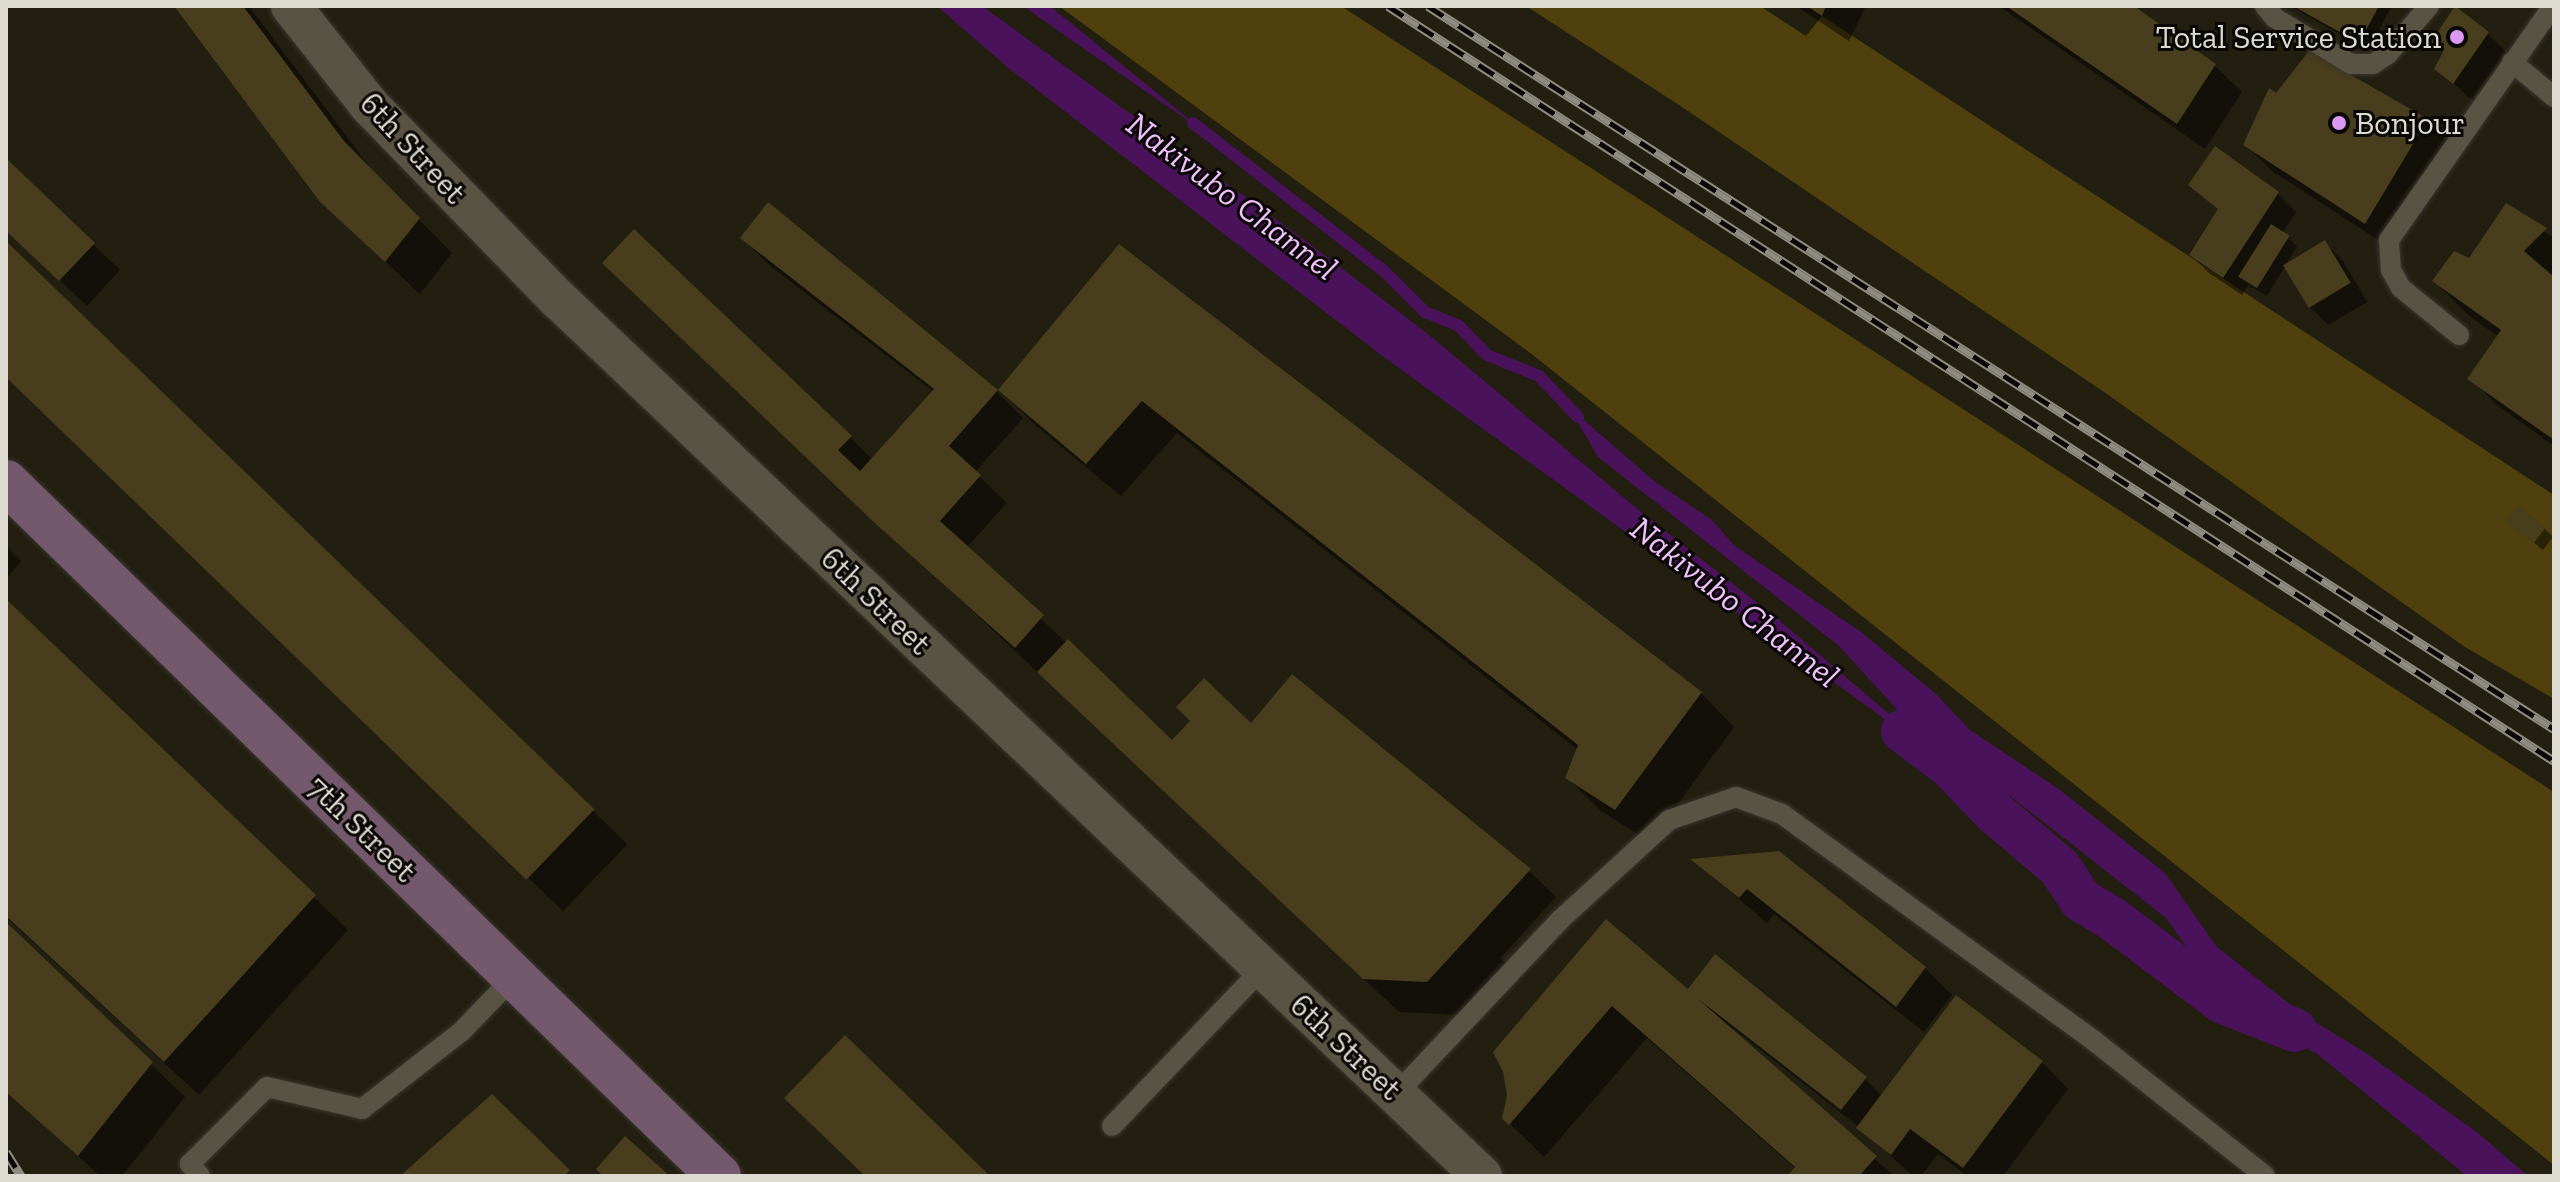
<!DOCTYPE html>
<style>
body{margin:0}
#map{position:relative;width:2560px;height:1182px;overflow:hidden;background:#221e10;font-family:"Zilla Slab",serif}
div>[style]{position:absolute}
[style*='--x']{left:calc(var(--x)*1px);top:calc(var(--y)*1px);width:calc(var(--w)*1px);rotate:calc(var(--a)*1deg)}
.green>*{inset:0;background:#4f400d}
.water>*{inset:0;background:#4a125a}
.shadow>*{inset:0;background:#0007;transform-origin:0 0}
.stream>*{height:12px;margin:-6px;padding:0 6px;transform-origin:6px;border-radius:6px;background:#4a125a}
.canal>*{height:44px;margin:-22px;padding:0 22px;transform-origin:22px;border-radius:22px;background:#4a125a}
.building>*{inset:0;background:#483d1d;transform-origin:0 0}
.roads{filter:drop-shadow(0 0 2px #3a362f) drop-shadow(0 0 2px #3a362f)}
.lane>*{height:20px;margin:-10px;padding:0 10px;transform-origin:10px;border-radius:10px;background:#595344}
.street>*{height:40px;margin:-20px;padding:0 20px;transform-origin:20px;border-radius:20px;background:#595344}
.secondary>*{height:44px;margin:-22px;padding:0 22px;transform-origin:22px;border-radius:22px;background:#74596d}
.rail>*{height:9px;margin-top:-4.5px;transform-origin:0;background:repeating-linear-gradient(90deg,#0a0804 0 18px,#8e8b80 0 36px);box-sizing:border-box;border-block:2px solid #8e8b80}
.dots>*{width:22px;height:22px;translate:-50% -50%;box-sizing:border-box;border:4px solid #0a0804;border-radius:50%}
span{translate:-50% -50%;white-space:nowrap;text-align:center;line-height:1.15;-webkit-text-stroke:6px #0a0804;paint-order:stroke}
.poi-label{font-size:32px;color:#dddad2}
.right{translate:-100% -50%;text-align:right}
.left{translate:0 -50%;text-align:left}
.street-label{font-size:32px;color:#dddad2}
.water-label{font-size:34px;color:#eec1fe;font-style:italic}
.frame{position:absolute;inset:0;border:8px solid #dddad2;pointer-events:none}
</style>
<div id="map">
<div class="green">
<div style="clip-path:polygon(1059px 6px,1341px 6px,2554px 792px,2554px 1165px,1529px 352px)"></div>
<div style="clip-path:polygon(1526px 6px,1760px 6px,1806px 36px,1822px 16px,2554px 495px,2554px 699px,2465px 647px,2104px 392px,1679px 105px)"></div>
</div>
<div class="water">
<div style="clip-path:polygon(937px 6px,982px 6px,1299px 236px,1428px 334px,1640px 511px,1779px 620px,1944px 761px,1838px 645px,1598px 457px,1569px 407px,1654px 481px,1712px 520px,1735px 546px,1861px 632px,1936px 694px,1970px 730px,2060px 790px,2165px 873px,2217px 947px,2305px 1016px,2363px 1051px,2478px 1133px,2528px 1176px,2467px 1176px,2316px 1053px,2256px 1026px,2205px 973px,2166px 918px,1977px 770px,1951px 767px,1385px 358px,1006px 66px)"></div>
<div style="clip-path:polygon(1023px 6px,1050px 6px,1206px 133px,1077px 44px)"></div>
</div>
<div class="shadow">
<div style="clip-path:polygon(177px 6px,249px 6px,377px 177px,452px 253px,420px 294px,321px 201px)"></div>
<div style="clip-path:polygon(1796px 6px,1866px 6px,1849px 41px)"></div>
<div style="clip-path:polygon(1999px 6px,2130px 6px,2215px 66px,2242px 92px,2205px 149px)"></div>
<div style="clip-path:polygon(2290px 6px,2392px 6px,2368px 50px)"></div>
<div style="clip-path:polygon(2488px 34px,2506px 52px,2472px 100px,2436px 68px)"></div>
<div style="clip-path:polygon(2276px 96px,2427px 120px,2453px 147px,2392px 249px,2272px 171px,2245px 144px)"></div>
<div style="clip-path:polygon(6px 162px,120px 270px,87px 306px,6px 230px)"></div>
<div style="clip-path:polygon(2278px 194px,2296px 212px,2282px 233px,2297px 246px,2267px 296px,2248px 285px,2242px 295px,2209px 273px,2191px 255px)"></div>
<div style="clip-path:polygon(768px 205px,997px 392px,1023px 418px,975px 472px,1007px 503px,966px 548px,1172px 743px,1251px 726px,1292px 677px,1529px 871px,1556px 897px,1500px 958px,1507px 965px,1461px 1015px,1399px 1012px,631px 290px,850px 437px,873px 460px,934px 392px,769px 265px,743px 238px)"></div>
<div style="clip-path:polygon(2507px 206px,2554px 238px,2554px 446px,2497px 405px,2470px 378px,2499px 337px,2468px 315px,2435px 281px,2470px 260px)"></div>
<div style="clip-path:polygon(2325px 243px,2343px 261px,2367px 302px,2328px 325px,2310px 307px,2285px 266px)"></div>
<div style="left:6px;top:244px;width:864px;height:93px;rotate:44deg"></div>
<div style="clip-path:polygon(1120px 246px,1701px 693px,1734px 727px,1650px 842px,1601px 811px,1567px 777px,1578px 750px,1177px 433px,1121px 496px,1034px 424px,1001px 390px)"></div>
<div style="clip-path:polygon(2509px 522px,2544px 528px,2553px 537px,2543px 550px)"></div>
<div style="clip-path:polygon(6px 546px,21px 561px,6px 579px)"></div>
<div style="clip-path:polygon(6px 602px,348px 930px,199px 1095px,6px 917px)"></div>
<div style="clip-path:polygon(1779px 853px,1925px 968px,1952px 995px,1924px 1032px,1774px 914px,1767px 923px,1694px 861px)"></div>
<div style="clip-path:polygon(1606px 922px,1704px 1007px,1706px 1005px,1865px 1079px,1882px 1096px,2042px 1062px,2068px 1089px,2003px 1176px,1967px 1176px,1938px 1154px,1921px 1176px,1913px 1176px,1859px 1127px,1734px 1029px,1732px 1032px,1894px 1176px,1790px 1176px,1796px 1169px,1647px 1038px,1544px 1157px,1504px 1118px)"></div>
<div style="clip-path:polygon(6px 924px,185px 1097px,122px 1176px,100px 1176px,6px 1090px)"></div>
</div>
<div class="stream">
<div style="--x:1193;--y:123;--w:243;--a:37.8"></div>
<div style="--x:1385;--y:272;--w:57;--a:45"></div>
<div style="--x:1425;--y:312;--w:37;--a:22"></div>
<div style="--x:1459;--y:326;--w:40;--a:46"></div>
<div style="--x:1487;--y:355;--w:56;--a:22"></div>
<div style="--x:1539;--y:376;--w:57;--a:46.4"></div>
</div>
<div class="canal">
<div style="--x:1903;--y:731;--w:60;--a:36.9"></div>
<div style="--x:1951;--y:767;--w:64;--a:46.3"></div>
<div style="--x:1995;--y:813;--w:84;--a:40.2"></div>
<div style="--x:2059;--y:867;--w:40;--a:56"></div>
<div style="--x:2081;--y:900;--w:39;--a:31"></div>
<div style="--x:2114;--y:920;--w:136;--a:37"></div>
<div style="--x:2223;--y:1002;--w:77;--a:21.3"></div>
</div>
<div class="building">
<div style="clip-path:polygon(174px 6px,243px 6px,344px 141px,420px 218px,385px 262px,320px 202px)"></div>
<div style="clip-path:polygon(1807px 6px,1826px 6px,1822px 16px)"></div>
<div style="clip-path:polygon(2006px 6px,2134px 6px,2216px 64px,2177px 124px)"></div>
<div style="clip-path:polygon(2293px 6px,2379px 6px,2359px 43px)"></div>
<div style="clip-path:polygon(2455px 6px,2489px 32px,2453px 84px,2434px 69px,2443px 52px,2431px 42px)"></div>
<div style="clip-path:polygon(2309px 51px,2428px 119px,2365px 224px,2243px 145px,2269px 88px,2276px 93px)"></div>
<div style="clip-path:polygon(2215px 146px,2279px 192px,2223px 278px,2189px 255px,2218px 209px,2188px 185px)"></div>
<div style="clip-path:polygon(6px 158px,95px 243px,59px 281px,6px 231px)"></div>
<div style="clip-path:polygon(768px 202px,998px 390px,949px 446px,981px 475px,940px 521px,1044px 615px,1015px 648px,878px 526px,602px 263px,634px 229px,852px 436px,838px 450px,860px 471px,934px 389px,740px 238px)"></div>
<div style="clip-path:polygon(2506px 203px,2547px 228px,2524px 251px,2554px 277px,2554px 440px,2467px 379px,2501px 330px,2432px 281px,2454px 251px,2469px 258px)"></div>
<div style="left:2271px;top:224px;width:22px;height:62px;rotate:32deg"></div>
<div style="left:2325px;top:240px;width:50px;height:49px;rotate:59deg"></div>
<div style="left:6px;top:241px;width:818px;height:98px;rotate:44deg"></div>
<div style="clip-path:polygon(1119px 244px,1702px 692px,1615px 810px,1565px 778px,1578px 745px,1142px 401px,1086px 464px,998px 390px)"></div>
<div style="left:2518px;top:506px;width:35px;height:20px;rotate:37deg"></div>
<div style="clip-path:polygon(6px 599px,316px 895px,164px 1062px,6px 916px)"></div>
<div style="clip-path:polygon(1068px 639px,1172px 740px,1190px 721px,1176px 707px,1204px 678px,1251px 723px,1292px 674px,1531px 869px,1427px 982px,1363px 979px,1037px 672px)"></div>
<div style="clip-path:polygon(1779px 851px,1926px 967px,1896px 1007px,1747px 889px,1739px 898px,1690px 859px)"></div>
<div style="clip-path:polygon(1606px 919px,1688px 989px,1715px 954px,1867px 1077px,1841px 1110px,1697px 998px,1877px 1156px,1859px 1176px,1787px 1176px,1795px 1167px,1612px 1006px,1509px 1125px,1502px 1119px,1507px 1095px,1503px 1072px,1493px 1052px)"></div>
<div style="clip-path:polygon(6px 922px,153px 1062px,78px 1156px,6px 1092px)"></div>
<div style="clip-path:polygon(1956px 995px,2043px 1061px,1963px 1168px,1910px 1129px,1891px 1155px,1856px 1128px)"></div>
<div style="clip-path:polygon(845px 1035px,990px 1176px,865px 1176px,784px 1098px)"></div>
<div style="clip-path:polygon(492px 1094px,570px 1170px,564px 1176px,400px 1176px)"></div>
<div style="clip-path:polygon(625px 1136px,670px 1176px,603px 1176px,596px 1169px)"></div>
</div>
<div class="roads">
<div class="lane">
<div style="--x:2265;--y:6;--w:16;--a:50"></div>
<div style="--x:2275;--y:18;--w:89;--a:31.2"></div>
<div style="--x:2351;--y:64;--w:22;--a:0"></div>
<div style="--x:2373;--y:64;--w:18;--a:-34"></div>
<div style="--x:2388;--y:54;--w:63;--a:-49.5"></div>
<div style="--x:2512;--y:62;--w:55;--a:39.8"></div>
<div style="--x:2459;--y:335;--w:75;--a:-141"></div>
<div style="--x:2401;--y:288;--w:21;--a:-119"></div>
<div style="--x:2391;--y:270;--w:30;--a:-94"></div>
<div style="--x:2389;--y:240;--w:286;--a:-55"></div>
<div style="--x:1396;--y:1094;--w:239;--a:-46.7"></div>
<div style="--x:1560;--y:920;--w:148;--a:-42.5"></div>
<div style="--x:1669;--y:820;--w:71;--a:-18.9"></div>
<div style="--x:1736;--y:797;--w:49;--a:20.3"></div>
<div style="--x:1782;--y:814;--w:384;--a:36"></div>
<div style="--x:2093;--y:1040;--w:219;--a:38.3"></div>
<div style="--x:1112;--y:1126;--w:219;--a:-46.3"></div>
<div style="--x:200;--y:1176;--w:16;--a:-130"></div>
<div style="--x:190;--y:1164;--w:109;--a:-45"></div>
<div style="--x:267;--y:1087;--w:98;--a:13"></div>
<div style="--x:362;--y:1109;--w:125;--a:-37.9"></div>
<div style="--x:461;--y:1032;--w:76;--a:-46.1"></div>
</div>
<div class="street">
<div style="--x:291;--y:6;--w:127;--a:51.7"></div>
<div style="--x:370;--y:106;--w:269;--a:45.8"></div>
<div style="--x:558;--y:299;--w:1274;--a:43.51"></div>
</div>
<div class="secondary">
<div style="--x:6;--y:482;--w:995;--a:44.23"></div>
</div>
</div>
<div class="rail">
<div style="--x:1388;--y:6;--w:1389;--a:32.92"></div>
<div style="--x:1428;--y:6;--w:1338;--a:32.7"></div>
<div style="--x:6;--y:1152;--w:28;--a:58"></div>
</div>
<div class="dots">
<div style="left:2457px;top:37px;background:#dc99f4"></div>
<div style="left:2339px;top:123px;background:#dc99f4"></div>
</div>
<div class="poi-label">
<span class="right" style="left:2441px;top:37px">Total Service Station</span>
<span class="left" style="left:2355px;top:123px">Bonjour</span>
</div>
<div class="street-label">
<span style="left:413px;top:148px;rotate:47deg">6th Street</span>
<span style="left:876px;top:601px;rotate:44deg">6th Street</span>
<span style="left:362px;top:829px;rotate:44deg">7th Street</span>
<span style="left:1346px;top:1047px;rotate:43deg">6th Street</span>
</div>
<div class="water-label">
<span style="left:1232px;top:196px;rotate:37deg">Nakivubo Channel</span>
<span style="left:1735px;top:602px;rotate:38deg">Nakivubo Channel</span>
</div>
<div class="frame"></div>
</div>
